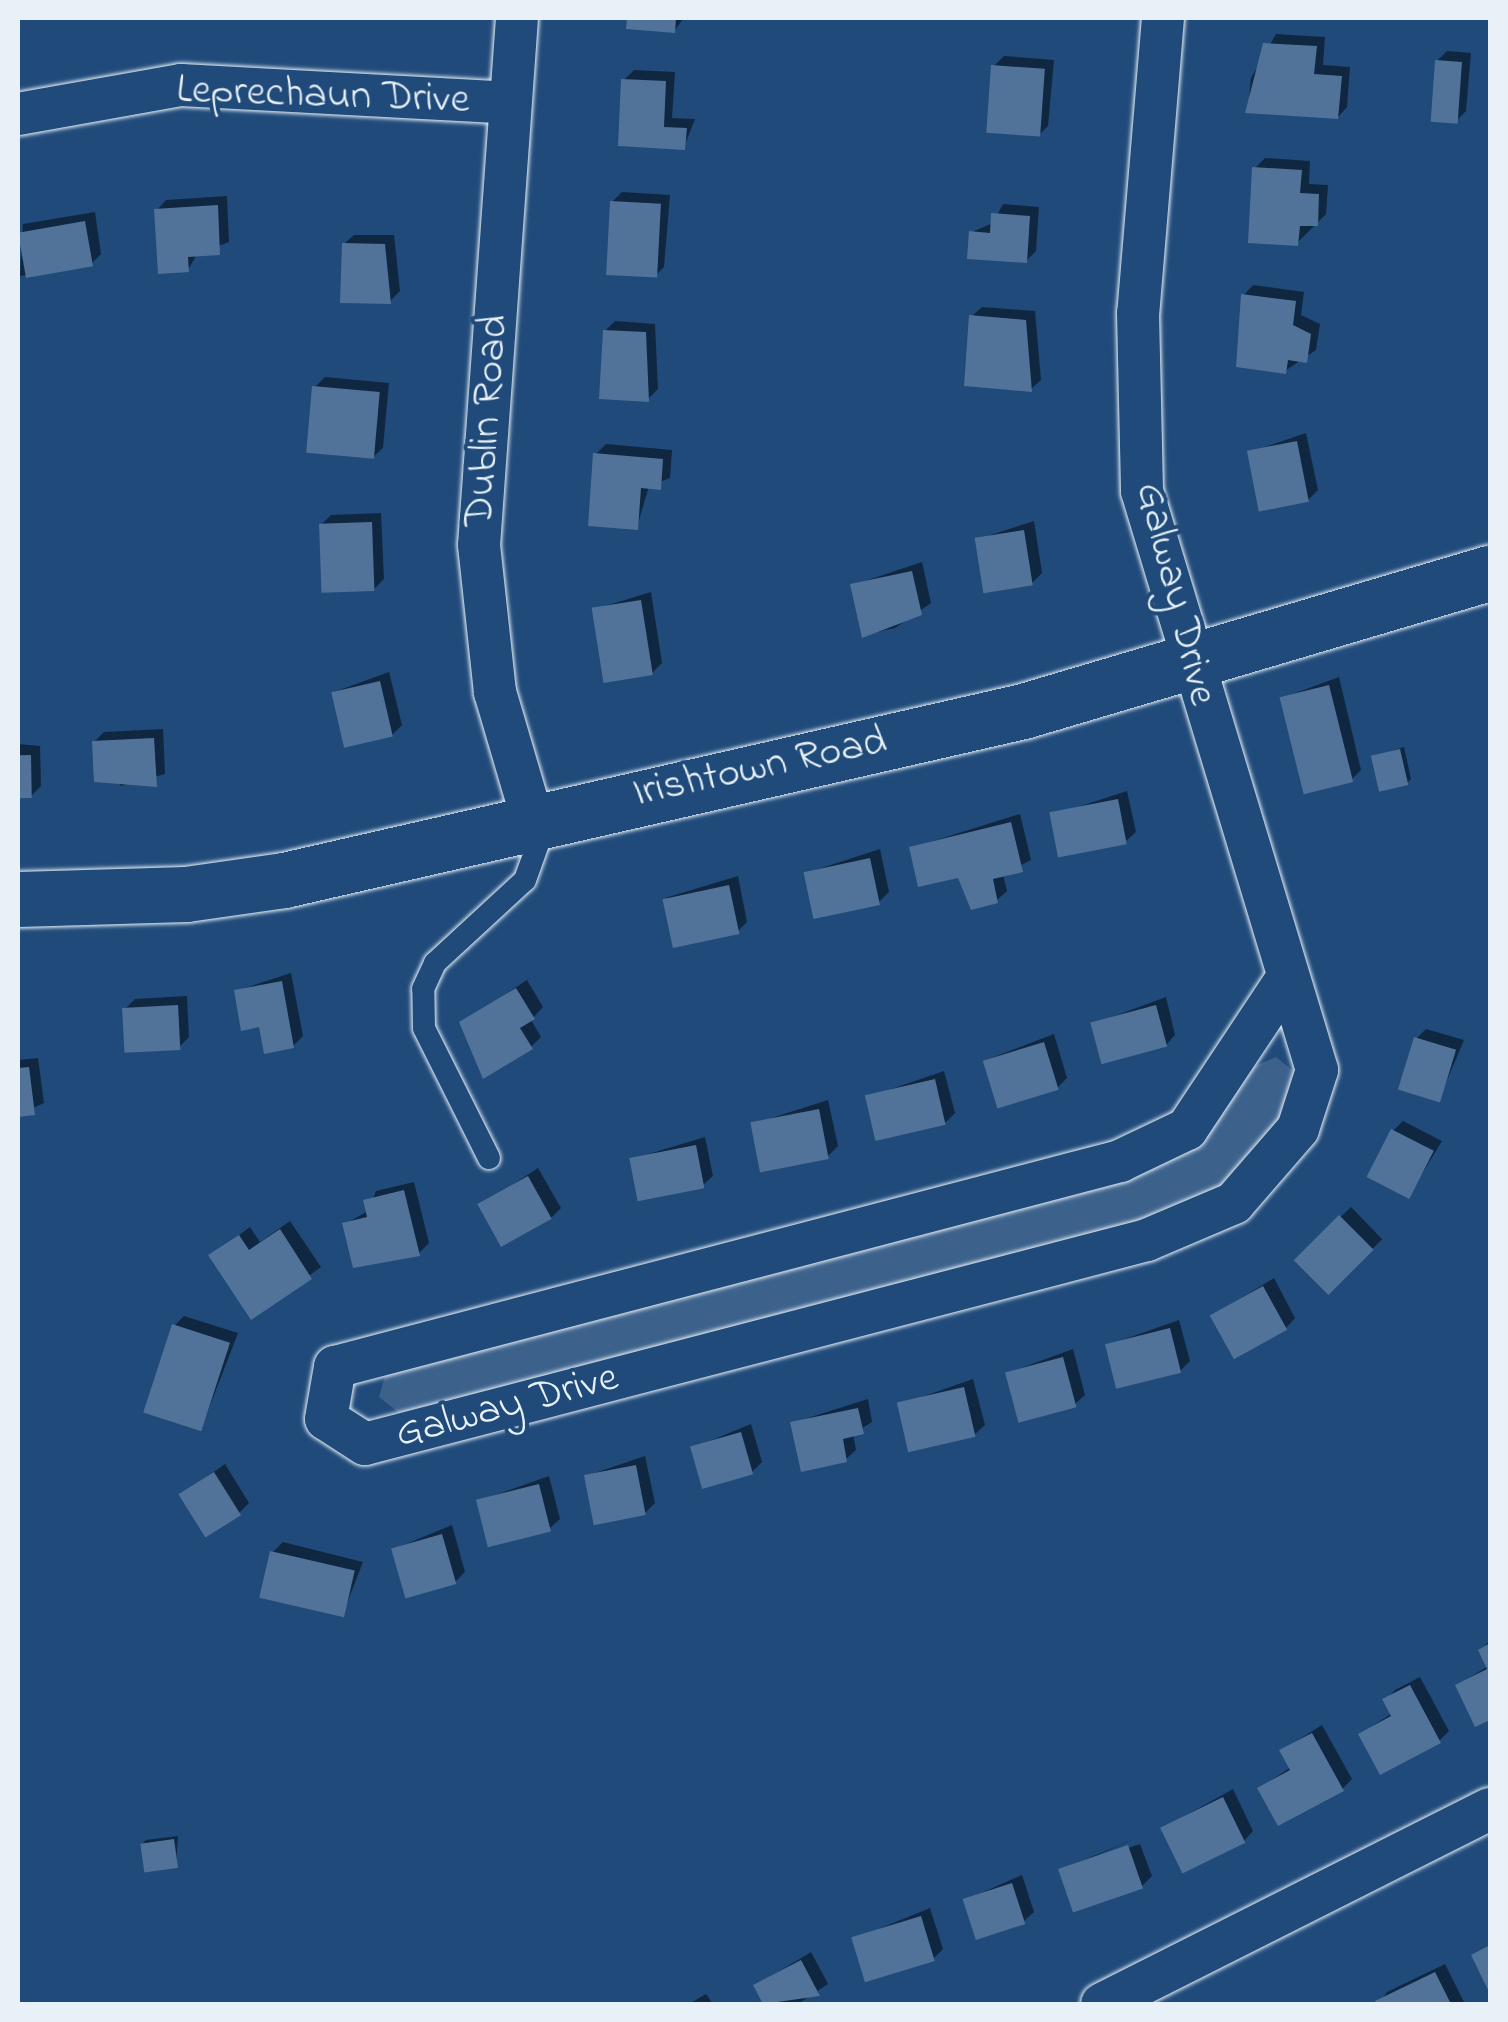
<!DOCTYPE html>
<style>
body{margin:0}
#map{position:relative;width:1508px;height:2022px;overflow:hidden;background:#1f4a7a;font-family:"Indie Flower",sans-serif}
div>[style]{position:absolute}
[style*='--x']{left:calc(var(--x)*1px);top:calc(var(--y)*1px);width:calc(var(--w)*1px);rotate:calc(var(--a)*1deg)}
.green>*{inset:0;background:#3c628c}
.shadow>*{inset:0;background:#0007;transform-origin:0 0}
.building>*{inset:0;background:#517399;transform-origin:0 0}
.roads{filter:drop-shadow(0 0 2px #e8f1f8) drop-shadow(0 0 2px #e8f1f8)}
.lane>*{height:22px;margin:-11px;padding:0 11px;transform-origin:11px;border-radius:11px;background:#1f4a7a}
.street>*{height:42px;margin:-21px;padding:0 21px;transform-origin:21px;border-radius:21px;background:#1f4a7a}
.secondary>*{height:55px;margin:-27.5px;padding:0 27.5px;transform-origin:27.5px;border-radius:27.5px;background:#1f4a7a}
span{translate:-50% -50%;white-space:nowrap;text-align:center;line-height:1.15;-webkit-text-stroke:8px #1f4a7a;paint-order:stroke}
.street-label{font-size:42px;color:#e8f1f8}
.frame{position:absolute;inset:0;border:20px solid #e8f1f8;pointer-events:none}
</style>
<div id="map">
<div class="green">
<div style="clip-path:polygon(1276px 1057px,1298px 1075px,1298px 1094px,1237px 1178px,1184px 1215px,399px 1413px,379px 1397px,387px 1369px,1127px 1176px,1250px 1068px)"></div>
</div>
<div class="shadow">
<div style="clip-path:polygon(629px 18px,684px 18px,674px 31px,628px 26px)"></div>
<div style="clip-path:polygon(1276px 34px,1325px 37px,1323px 65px,1350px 67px,1347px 107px,1338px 117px,1248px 111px,1251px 78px)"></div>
<div style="clip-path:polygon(1447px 51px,1471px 53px,1466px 111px,1456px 121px,1437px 61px)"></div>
<div style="clip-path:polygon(1004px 56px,1054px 60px,1048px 126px,1038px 136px,994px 66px)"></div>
<div style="clip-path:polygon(634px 70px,675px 72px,672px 118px,695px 119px,684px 147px,621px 144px,624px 80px)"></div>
<div style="clip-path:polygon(1265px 158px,1310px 161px,1309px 184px,1328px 185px,1326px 214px,1297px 243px,1255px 168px)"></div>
<div style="clip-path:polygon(622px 192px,670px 195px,664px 267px,654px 277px,612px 202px)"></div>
<div style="clip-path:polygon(227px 196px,229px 242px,197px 254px,188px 270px,157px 210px,166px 200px)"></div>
<div style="clip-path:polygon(1003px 204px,1039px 207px,1036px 251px,1026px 261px,972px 232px,993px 223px)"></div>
<div style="clip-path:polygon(95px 212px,101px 254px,91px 264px,20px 276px,23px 224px)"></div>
<div style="clip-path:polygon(354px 235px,394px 235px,400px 291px,390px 301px,344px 244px)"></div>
<div style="clip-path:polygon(1253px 285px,1304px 292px,1301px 315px,1320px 324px,1316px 350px,1285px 371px,1244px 295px)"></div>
<div style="clip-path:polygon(982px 307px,1035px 311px,1041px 380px,1031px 389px,972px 316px)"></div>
<div style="clip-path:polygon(615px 321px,655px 324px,658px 389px,648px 399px,605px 331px)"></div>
<div style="clip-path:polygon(325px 377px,389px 383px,383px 448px,373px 457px,315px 387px)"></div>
<div style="clip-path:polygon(1306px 433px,1318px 490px,1308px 500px,1250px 452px)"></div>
<div style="clip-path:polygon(606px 444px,672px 450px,670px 478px,649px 486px,637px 527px,596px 454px)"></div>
<div style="clip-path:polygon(381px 513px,384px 579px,374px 589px,321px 525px,331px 515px)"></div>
<div style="clip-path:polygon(1034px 521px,1042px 573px,1032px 583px,978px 539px)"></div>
<div style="clip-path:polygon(922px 562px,931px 603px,895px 628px,863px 635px,853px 585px)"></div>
<div style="clip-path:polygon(651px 592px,662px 663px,652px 673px,595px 609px)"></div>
<div style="clip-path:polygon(389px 672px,402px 725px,392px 735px,334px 692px)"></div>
<div style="clip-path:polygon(1339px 677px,1361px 770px,1351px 780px,1282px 698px)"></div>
<div style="clip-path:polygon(163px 729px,165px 774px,121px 786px,94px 742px,104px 732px)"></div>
<div style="clip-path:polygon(18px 744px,40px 746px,41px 786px,31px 796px,18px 796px)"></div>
<div style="clip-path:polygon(1404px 747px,1411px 779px,1407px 783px,1374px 757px)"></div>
<div style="clip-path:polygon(1127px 791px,1136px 832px,1126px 841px,1053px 815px)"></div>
<div style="clip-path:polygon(1020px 814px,1031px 860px,1003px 874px,1007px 891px,997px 900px,911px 848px)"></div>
<div style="clip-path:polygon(880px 849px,889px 892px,879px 902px,806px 873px)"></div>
<div style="clip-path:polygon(738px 876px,747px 922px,737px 932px,665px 898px)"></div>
<div style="clip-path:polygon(291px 973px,303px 1036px,293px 1046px,236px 991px)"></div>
<div style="clip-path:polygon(527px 980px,543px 1007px,531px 1020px,541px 1037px,531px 1047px,462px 1023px)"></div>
<div style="clip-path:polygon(187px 996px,189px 1037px,179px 1047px,125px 1009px,135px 999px)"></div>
<div style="clip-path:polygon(1166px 997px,1175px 1035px,1166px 1045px,1093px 1024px)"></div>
<div style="clip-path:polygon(1426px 1029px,1464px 1040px,1439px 1099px,1416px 1039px)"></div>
<div style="clip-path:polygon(1054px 1034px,1067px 1078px,1057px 1088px,986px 1060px)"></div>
<div style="clip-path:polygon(38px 1058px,44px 1103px,18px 1115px,18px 1060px)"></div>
<div style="clip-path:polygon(944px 1071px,955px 1113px,945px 1123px,868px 1097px)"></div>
<div style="clip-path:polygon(828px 1100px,838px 1146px,828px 1156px,753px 1124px)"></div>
<div style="clip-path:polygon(1403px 1121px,1442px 1141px,1408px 1197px,1393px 1131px)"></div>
<div style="clip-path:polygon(705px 1137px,713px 1176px,703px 1185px,632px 1159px)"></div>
<div style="clip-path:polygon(538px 1168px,561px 1208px,551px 1218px,481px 1205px)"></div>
<div style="clip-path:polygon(414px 1182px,429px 1243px,419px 1253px,345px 1224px,368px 1211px,376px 1191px)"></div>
<div style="left:1351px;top:1207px;width:45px;height:76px;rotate:46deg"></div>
<div style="clip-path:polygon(290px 1221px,321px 1267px,252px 1317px,211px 1256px,250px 1227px,260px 1242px)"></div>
<div style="clip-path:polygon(1274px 1278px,1295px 1318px,1286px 1328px,1212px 1316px)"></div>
<div style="clip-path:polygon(184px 1316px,238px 1333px,201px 1429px,174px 1326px)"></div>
<div style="clip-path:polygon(1179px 1320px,1190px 1361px,1180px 1371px,1108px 1345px)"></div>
<div style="clip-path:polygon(1073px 1349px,1085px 1395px,1075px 1404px,1007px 1373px)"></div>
<div style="clip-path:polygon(973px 1379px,985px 1425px,975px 1434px,899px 1405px)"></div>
<div style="clip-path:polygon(868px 1399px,872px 1422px,853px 1434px,856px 1450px,846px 1459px,792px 1423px)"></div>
<div style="clip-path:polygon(751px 1424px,762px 1462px,752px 1472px,693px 1448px)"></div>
<div style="clip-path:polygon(645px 1456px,655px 1503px,645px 1513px,586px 1476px)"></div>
<div style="clip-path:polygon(225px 1464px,249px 1503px,239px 1513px,181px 1495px)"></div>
<div style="clip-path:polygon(549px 1476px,560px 1519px,550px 1528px,478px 1501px)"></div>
<div style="clip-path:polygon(452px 1525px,465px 1572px,455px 1582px,394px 1549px)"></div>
<div style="clip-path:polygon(283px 1542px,363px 1562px,342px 1616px,273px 1552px)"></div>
<div style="clip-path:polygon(1490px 1640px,1490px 1717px,1476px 1724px,1458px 1685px,1488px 1666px,1481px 1650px)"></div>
<div style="clip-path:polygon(1420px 1677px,1449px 1731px,1439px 1741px,1361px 1734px,1392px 1713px,1385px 1700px,1395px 1690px)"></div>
<div style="clip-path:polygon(1322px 1725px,1352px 1779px,1342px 1789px,1260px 1788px,1291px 1767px,1282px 1750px)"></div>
<div style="clip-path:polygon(1233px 1789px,1253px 1831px,1244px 1841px,1163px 1828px)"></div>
<div style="clip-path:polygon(178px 1836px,176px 1866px,142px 1844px,146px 1840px)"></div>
<div style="clip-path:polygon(1138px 1837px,1069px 1868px,1140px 1844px,1152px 1876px,1142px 1886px,1061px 1870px)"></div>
<div style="clip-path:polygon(1022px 1875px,1034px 1912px,1024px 1921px,965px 1900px)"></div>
<div style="clip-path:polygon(930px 1908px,943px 1949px,933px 1959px,854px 1939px)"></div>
<div style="clip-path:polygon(811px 1952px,828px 1984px,798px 2004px,766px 2004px,756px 1985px)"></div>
<div style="clip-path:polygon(1445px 1964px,1465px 2004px,1379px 2004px,1387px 1992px)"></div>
<div style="clip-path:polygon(706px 1994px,713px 2004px,689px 2004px)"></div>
</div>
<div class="building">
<div style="clip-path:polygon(627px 18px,676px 18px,675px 33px,626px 29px)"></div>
<div style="clip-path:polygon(1263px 43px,1317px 46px,1314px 74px,1342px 76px,1338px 119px,1245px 113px)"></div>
<div style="left:1435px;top:60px;width:27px;height:62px;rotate:4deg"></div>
<div style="left:991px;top:65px;width:54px;height:68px;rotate:4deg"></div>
<div style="clip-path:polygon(621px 79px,666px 81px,664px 127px,687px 128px,685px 150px,618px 146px)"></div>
<div style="clip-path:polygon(1252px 167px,1302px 170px,1300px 193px,1319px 194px,1318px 226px,1300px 226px,1298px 246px,1248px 243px)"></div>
<div style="left:610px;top:201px;width:51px;height:74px;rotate:3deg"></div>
<div style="clip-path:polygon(218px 205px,220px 255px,188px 257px,189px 272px,158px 274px,154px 209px)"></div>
<div style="clip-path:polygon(991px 213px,1030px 216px,1027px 263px,967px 259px,969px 231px,990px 233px)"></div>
<div style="left:85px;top:221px;width:46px;height:68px;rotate:80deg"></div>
<div style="clip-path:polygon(342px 243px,385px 244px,391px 304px,340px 303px)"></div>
<div style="clip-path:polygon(1241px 294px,1296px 301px,1293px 325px,1311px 334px,1307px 363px,1288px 360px,1286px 374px,1236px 367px)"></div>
<div style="clip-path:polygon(969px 315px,1026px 320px,1032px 392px,964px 386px)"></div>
<div style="clip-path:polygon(603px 330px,646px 332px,649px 402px,599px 399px)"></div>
<div style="left:312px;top:386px;width:68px;height:67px;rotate:5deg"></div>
<div style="left:1297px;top:441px;width:62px;height:51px;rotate:79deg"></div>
<div style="clip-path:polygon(593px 453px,663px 459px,661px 490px,641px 488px,638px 530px,588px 526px)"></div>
<div style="left:372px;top:522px;width:69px;height:53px;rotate:88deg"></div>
<div style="left:1024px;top:530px;width:56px;height:50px;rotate:81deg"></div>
<div style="clip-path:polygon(912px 571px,922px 615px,862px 638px,850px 584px)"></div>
<div style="left:641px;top:600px;width:76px;height:50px;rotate:81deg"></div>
<div style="left:380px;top:681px;width:57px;height:50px;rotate:77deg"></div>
<div style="left:1329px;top:685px;width:100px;height:51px;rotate:76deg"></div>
<div style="clip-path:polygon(154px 738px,157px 787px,94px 782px,92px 741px)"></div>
<div style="left:1400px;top:749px;width:37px;height:30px;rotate:77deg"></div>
<div style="left:31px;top:755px;width:43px;height:13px;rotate:89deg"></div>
<div style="left:1118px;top:799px;width:46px;height:70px;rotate:79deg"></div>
<div style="clip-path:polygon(1011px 822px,1023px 872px,993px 879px,998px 903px,971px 910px,958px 878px,918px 887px,909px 847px)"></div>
<div style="left:870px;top:858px;width:48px;height:68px;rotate:78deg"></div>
<div style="left:729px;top:885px;width:50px;height:68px;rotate:78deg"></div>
<div style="clip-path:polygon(282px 981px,294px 1048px,264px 1054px,259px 1027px,241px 1031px,234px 990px)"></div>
<div style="clip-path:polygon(516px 988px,535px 1019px,520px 1028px,533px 1049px,483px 1079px,459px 1022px)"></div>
<div style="left:178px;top:1005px;width:45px;height:56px;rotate:87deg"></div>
<div style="left:1156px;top:1005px;width:43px;height:68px;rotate:75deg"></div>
<div style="left:1414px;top:1037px;width:44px;height:55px;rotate:17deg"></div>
<div style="left:1044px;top:1042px;width:50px;height:64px;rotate:73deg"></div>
<div style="clip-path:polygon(29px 1067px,35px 1115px,18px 1117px,18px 1068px)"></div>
<div style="left:935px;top:1079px;width:47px;height:72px;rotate:77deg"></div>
<div style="left:819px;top:1109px;width:51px;height:70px;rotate:79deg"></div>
<div style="left:1391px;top:1129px;width:48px;height:54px;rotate:27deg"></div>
<div style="left:696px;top:1145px;width:44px;height:68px;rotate:79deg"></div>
<div style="left:528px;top:1176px;width:49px;height:58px;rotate:61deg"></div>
<div style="clip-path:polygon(404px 1190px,420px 1256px,353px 1268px,342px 1223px,367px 1217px,363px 1200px)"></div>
<div style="left:1339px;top:1215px;width:49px;height:64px;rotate:45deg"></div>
<div style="clip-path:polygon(280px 1229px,312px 1279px,251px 1320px,208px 1255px,239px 1235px,249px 1250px)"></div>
<div style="left:1263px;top:1286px;width:50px;height:61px;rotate:61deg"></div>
<div style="left:172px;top:1324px;width:61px;height:93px;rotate:18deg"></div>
<div style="left:1170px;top:1328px;width:46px;height:67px;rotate:76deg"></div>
<div style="left:1063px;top:1357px;width:52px;height:60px;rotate:75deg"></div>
<div style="left:964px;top:1387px;width:51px;height:69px;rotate:77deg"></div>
<div style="clip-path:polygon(858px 1408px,864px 1434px,843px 1439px,847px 1462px,801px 1472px,790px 1422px)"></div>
<div style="left:741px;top:1432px;width:44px;height:53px;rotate:74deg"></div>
<div style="left:636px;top:1465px;width:51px;height:53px;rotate:79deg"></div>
<div style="left:214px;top:1472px;width:51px;height:42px;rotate:58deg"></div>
<div style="left:539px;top:1484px;width:49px;height:65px;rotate:76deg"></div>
<div style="left:442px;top:1534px;width:52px;height:53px;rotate:74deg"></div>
<div style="left:270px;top:1551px;width:87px;height:48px;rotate:13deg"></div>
<div style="clip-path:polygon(1490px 1643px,1490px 1720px,1475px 1727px,1455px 1685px,1487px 1669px,1478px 1650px)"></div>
<div style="clip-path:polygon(1410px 1685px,1441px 1743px,1380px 1775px,1358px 1734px,1391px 1716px,1382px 1699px)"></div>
<div style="clip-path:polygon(1312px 1733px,1344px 1791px,1278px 1826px,1257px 1788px,1290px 1770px,1279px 1750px)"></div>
<div style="left:1223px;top:1797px;width:51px;height:70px;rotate:64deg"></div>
<div style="left:174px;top:1839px;width:29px;height:34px;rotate:82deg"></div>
<div style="left:1128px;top:1845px;width:46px;height:74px;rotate:71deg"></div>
<div style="left:1012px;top:1883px;width:43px;height:52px;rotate:72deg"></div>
<div style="left:921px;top:1916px;width:47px;height:73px;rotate:73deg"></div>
<div style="clip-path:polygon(1490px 1945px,1490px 1994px,1471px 1955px)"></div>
<div style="clip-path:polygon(801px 1960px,820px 1996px,763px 2004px,753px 1985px)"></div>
<div style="clip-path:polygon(1435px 1972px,1451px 2004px,1376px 2004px,1375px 2001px)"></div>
</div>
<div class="roads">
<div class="lane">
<div style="--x:489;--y:1158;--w:145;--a:-116.6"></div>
<div style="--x:424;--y:1028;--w:39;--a:-91"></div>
<div style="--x:423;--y:989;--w:29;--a:-65"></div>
<div style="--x:435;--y:963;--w:122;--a:-42.7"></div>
<div style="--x:525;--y:880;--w:41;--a:-70.3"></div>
<div style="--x:539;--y:841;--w:20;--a:-108"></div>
</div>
<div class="street">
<div style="--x:517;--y:18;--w:528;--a:94.12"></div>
<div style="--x:479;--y:545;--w:148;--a:83.8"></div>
<div style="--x:495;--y:692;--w:131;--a:73.6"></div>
<div style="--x:1163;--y:18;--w:296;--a:94.8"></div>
<div style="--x:1138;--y:313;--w:178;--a:88.7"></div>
<div style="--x:1142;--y:491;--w:605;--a:73.18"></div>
<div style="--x:1317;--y:1070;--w:62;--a:107.9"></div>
<div style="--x:1298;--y:1129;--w:98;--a:130.9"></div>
<div style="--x:1234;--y:1203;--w:95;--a:157"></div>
<div style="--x:1147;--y:1240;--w:808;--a:165.38"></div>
<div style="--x:365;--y:1444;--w:46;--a:-147.3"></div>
<div style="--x:326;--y:1419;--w:53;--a:-80.2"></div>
<div style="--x:335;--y:1367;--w:812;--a:-14.7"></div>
<div style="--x:1120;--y:1161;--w:74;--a:-25.5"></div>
<div style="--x:1187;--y:1129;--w:179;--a:-56.4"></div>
<div style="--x:18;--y:114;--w:166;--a:-10.1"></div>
<div style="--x:181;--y:85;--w:329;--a:3.1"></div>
<div style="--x:1102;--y:2004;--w:434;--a:-26.7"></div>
</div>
<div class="secondary">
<div style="--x:18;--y:899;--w:168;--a:-1.7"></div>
<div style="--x:186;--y:894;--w:99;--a:-8.1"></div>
<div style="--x:284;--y:880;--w:758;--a:-12.88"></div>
<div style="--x:1023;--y:711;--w:487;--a:-16.5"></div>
</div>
</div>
<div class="street-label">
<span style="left:323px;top:96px;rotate:2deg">Leprechaun Drive</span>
<span style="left:488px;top:421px;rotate:-86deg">Dublin Road</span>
<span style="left:1175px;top:594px;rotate:76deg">Galway Drive</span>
<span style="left:760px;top:768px;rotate:-12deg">Irishtown Road</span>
<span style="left:507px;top:1407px;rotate:-15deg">Galway Drive</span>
</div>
<div class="frame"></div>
</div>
